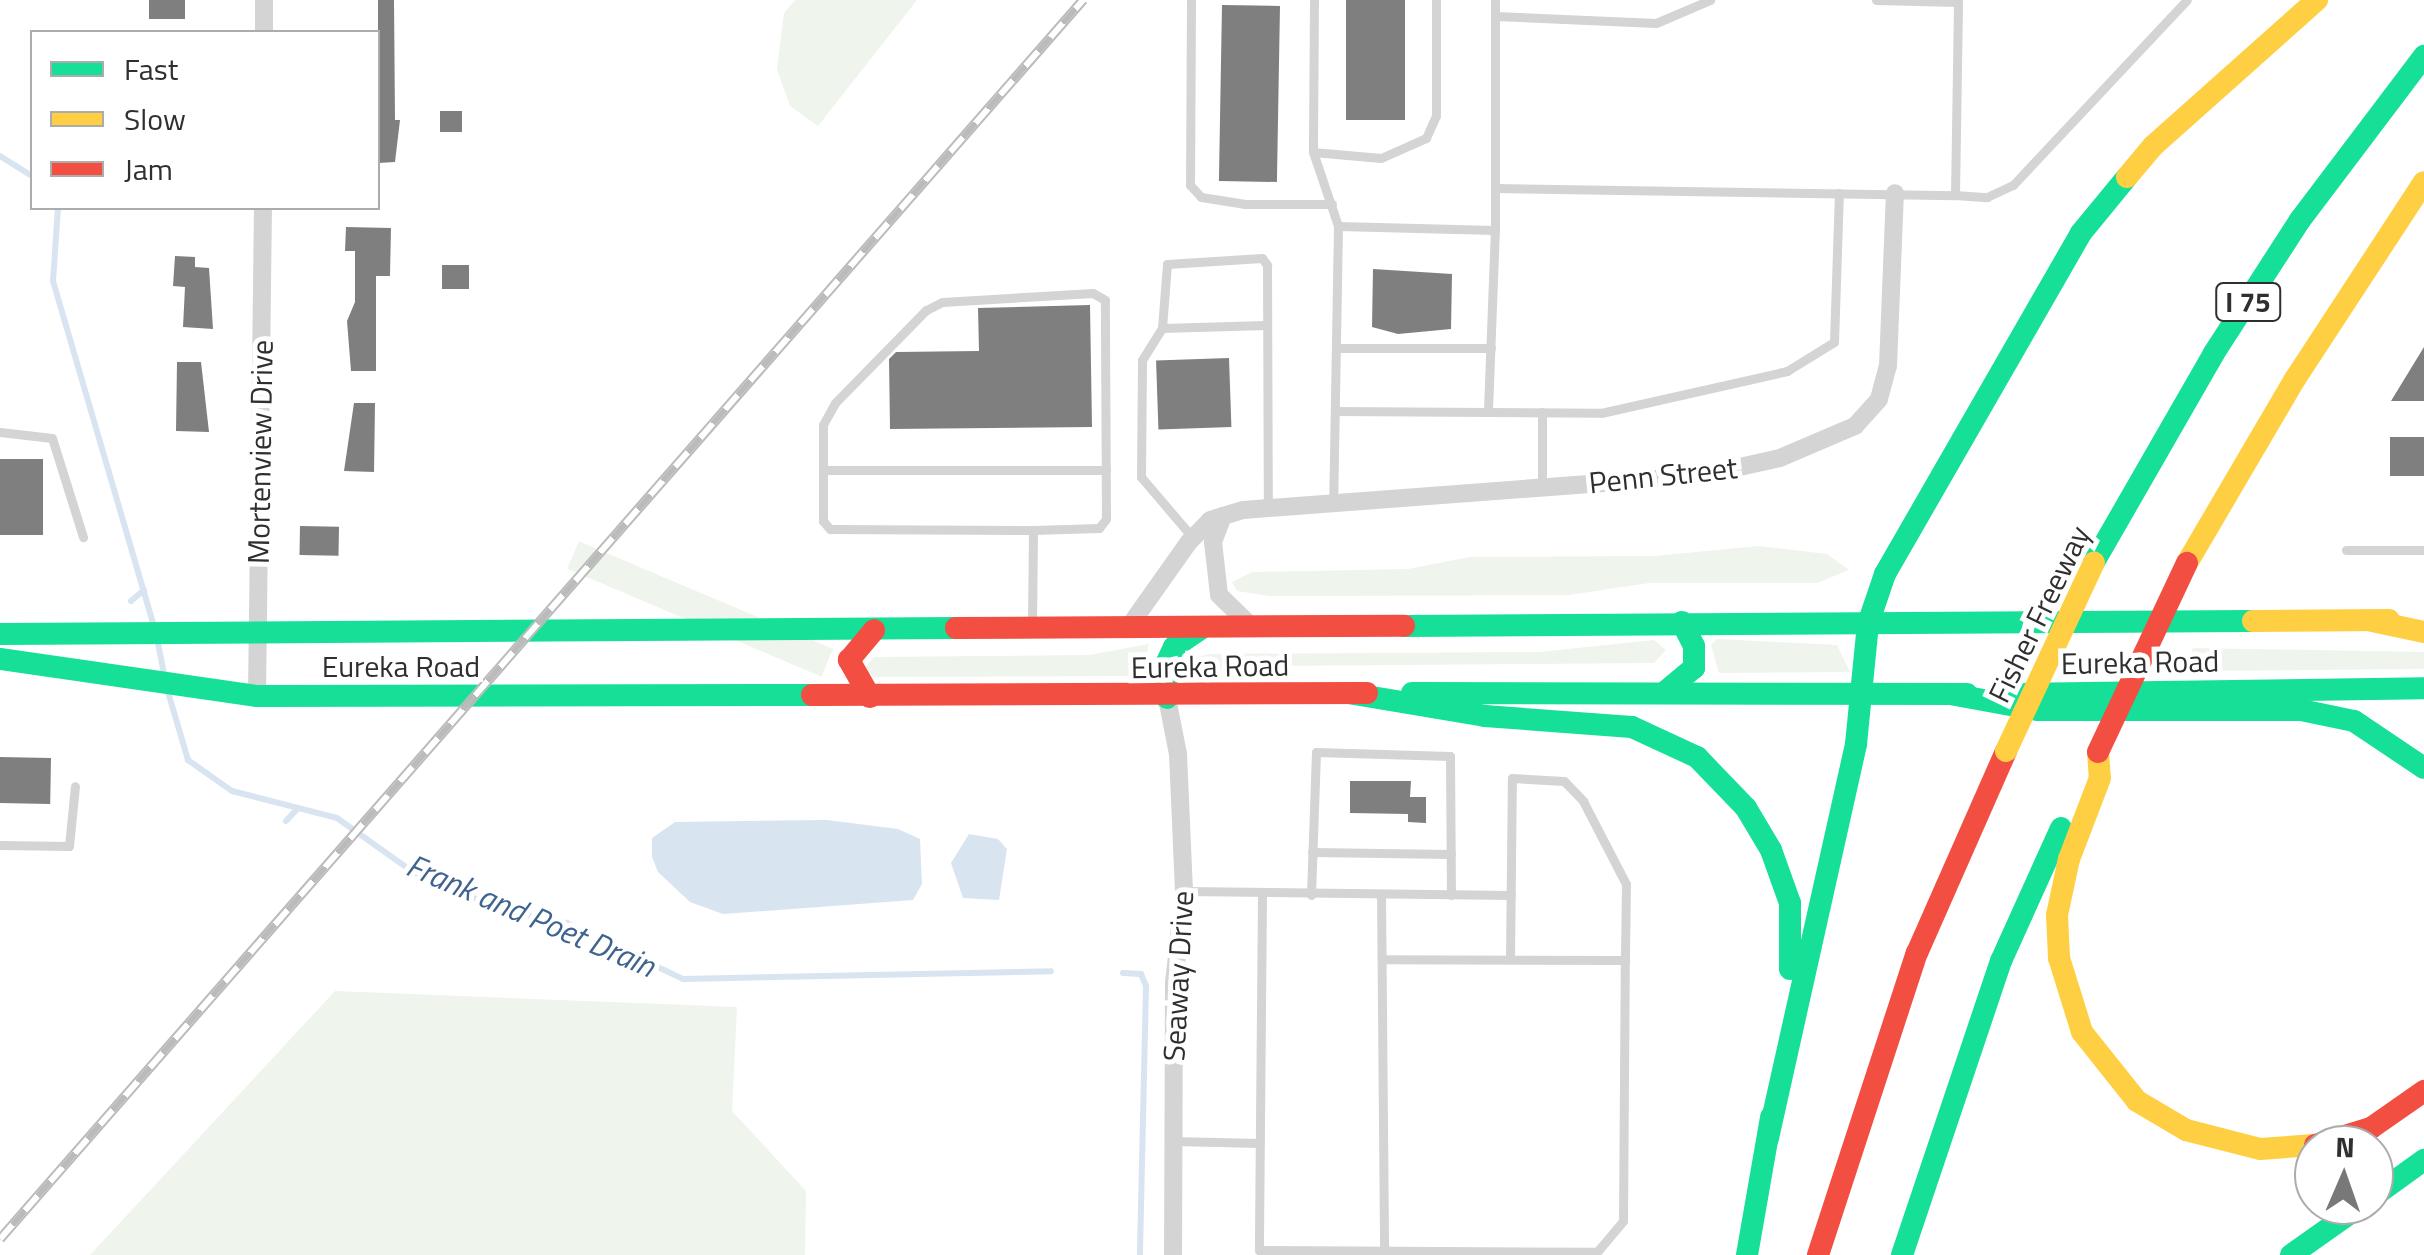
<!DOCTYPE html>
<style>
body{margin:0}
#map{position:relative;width:2424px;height:1255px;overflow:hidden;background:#fff;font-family:"Titillium Web",sans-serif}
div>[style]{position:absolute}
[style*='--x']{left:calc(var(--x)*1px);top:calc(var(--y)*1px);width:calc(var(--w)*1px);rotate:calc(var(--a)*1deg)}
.green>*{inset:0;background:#eff4ec;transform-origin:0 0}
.water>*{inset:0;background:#d9e4f1}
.stream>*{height:6px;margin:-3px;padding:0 3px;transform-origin:3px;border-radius:3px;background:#d9e4f1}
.building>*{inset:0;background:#7f7f7f;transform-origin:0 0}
.lane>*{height:9px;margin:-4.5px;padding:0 4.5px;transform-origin:4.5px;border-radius:4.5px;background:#d4d4d4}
.street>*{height:18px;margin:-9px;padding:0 9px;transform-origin:9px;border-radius:9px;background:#d4d4d4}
.fast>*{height:22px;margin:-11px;padding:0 11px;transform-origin:11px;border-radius:11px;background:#16e098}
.slow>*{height:22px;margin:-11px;padding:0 11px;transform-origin:11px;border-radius:11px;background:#ffcf43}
.jam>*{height:22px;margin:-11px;padding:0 11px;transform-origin:11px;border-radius:11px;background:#f24e42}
.rail>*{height:10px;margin-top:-5px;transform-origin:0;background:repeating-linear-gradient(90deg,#fff 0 19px,#bbb 0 38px);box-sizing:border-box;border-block:2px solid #bbb}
.slow-bridge>*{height:22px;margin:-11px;padding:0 11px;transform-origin:11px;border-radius:11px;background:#ffcf43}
.jam-bridge>*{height:22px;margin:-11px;padding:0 11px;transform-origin:11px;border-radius:11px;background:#f24e42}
span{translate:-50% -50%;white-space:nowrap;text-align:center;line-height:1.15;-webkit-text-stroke:10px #fff;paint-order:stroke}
.shield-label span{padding:2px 8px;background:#fff;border:2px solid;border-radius:8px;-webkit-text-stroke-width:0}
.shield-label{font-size:28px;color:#2f2f2f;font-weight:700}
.street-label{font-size:30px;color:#2f2f2f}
.water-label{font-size:32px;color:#3f638f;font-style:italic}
.legend{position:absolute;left:30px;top:30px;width:350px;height:180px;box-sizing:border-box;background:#fff;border:2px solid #acacac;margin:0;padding:12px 18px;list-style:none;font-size:30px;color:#2f2f2f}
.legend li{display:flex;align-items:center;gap:20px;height:50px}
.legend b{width:50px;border:2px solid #acacac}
.north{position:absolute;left:2294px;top:1125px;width:100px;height:100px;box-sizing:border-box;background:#fff;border:2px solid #acacac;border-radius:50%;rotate:2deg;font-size:28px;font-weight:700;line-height:40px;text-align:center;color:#2f2f2f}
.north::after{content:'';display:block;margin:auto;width:35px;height:45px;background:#787878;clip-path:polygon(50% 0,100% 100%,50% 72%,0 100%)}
</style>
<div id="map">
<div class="green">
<div style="clip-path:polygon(795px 0,917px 0,818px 126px,790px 106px,777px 69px,784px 13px)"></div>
<div style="clip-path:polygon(1758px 546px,1827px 554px,1849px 570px,1817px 583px,1649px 583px,1569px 595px,1269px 596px,1237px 591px,1232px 582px,1252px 572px,1408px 569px,1470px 557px,1655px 556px)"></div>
<div style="clip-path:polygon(1717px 639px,1837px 645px,1850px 672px,1719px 673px,1711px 645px)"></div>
<div style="clip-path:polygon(1654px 640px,1666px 650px,1654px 663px,1268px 666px,1186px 676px,1193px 659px,1208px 654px,1539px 652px)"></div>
<div style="clip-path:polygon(1149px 644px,1141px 676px,874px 677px,864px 669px,874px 657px,1089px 655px)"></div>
<div style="clip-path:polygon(2193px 648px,2424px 652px,2424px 669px,2184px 671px)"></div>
<div style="left:833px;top:649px;width:30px;height:276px;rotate:113deg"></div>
<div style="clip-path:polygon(335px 991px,737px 1007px,732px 1111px,806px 1191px,805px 1255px,90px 1255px)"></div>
</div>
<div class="water">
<div style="clip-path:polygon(827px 820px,898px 829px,920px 839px,922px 884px,913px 900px,723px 914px,690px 902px,658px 872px,652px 857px,652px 838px,675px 822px)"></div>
<div style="clip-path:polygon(969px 834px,998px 839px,1007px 849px,999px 900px,963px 898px,951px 863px)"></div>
</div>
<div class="stream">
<div style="--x:0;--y:156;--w:38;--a:32"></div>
<div style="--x:58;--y:208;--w:73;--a:93.9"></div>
<div style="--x:53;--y:281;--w:359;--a:73.7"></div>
<div style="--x:131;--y:601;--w:17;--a:-40"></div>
<div style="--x:157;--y:638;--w:38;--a:79"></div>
<div style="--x:168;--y:692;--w:71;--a:73.6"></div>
<div style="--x:188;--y:760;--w:54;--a:35.2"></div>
<div style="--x:232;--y:791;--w:108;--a:14.4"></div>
<div style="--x:337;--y:818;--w:93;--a:35.4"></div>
<div style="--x:413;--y:872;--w:99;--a:23.2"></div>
<div style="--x:504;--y:911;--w:64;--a:10.8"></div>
<div style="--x:567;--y:923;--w:129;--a:25.8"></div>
<div style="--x:683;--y:979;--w:368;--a:-1.2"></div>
<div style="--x:286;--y:821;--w:18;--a:-47"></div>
<div style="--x:1123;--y:973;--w:18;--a:3"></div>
<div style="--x:1141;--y:974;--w:13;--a:67"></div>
<div style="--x:1146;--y:986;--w:269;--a:91.3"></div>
</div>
<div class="building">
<div style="left:149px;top:0;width:36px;height:19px"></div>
<div style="clip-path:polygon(378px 0,394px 0,395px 120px,400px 120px,395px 162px,378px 163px)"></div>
<div style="left:1346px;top:0;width:59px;height:120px"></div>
<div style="left:1222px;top:5px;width:58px;height:176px;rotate:1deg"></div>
<div style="left:440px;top:111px;width:22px;height:21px"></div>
<div style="clip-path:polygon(346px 227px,391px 228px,390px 276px,376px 276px,376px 371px,351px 371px,347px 321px,355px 302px,355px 251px,345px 251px)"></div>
<div style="clip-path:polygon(175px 256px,195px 257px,195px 267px,209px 268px,213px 329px,183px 327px,185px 287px,173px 286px)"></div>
<div style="left:442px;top:265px;width:27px;height:24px"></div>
<div style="clip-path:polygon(1373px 269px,1452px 274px,1451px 329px,1398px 334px,1372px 327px)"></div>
<div style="clip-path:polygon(1090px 305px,1092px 427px,890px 429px,889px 359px,896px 352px,979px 351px,978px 308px)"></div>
<div style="clip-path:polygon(2424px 347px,2424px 401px,2391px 401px)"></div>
<div style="left:1229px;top:358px;width:69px;height:73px;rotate:88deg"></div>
<div style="clip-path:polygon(177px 362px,201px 362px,209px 432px,176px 431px)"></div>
<div style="clip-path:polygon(354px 403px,375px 403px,374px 472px,344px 471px)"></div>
<div style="left:2424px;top:437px;width:39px;height:34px;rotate:90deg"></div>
<div style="left:0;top:459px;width:43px;height:76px"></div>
<div style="left:300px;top:526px;width:39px;height:29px;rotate:1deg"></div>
<div style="left:0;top:757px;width:51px;height:46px;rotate:1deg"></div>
<div style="clip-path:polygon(1350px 781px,1411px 781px,1410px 797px,1426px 797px,1426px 823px,1408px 822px,1408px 814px,1350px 813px)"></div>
</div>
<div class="lane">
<div style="--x:1191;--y:0;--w:185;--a:90.3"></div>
<div style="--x:1190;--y:185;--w:16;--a:47"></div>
<div style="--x:1201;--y:197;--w:45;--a:9"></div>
<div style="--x:1245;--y:204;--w:87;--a:0"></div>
<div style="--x:1314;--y:0;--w:152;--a:90.4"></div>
<div style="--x:1313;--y:152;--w:78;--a:71.3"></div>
<div style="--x:1338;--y:226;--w:274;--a:91"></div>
<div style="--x:1495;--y:0;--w:16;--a:90"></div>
<div style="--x:1313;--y:152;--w:68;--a:5"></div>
<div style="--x:1381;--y:158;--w:49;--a:-24"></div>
<div style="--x:1426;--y:138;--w:24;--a:-66"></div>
<div style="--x:1436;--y:116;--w:116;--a:-90"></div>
<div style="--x:1495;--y:188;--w:460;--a:0.9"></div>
<div style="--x:1955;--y:195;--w:193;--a:-89.1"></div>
<div style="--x:1958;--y:2;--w:82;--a:-178.6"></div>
<div style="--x:1955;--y:195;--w:32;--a:4"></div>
<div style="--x:1987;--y:197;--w:29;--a:-25"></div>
<div style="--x:2013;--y:185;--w:254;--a:-46.8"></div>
<div style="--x:1338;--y:226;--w:157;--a:1.5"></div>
<div style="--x:1495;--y:230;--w:214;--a:-90"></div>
<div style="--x:1495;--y:16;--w:161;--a:2.5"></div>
<div style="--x:1656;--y:23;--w:59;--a:-23.1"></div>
<div style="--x:1162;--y:328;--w:104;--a:-1.7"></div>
<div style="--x:1336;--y:348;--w:155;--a:0"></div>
<div style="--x:1488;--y:410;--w:180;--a:-87.8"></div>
<div style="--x:1335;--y:411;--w:266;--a:0.4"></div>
<div style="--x:1601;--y:413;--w:191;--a:-12.7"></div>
<div style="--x:1787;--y:371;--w:55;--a:-31.7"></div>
<div style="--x:1834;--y:342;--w:149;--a:-88.1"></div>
<div style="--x:1542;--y:412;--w:75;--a:90"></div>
<div style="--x:0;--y:432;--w:52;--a:6.6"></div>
<div style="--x:52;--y:438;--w:104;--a:72.6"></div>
<div style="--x:823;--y:470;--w:283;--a:0"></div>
<div style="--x:1193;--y:538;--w:80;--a:-130.4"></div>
<div style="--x:1141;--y:477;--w:117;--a:-89.5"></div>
<div style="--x:1142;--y:360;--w:38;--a:-58"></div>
<div style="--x:1162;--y:328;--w:64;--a:-85.5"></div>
<div style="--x:1167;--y:264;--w:95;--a:-3.6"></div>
<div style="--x:1262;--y:258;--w:9;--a:54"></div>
<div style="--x:1267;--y:265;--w:242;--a:89.8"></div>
<div style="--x:2346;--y:550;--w:78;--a:0"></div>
<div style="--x:1032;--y:626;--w:96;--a:-89.4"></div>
<div style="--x:1033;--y:530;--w:66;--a:-1.7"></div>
<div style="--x:1099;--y:528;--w:11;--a:-52"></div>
<div style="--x:1106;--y:519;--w:219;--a:-90.3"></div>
<div style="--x:1105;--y:300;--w:14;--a:-150"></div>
<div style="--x:1093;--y:293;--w:151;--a:176.6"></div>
<div style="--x:942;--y:302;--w:18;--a:153"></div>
<div style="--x:926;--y:310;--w:130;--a:134.4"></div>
<div style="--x:835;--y:403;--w:25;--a:119"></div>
<div style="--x:823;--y:425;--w:96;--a:90"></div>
<div style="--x:823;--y:521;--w:11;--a:49"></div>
<div style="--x:830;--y:529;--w:203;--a:0.3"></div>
<div style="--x:0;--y:845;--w:69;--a:0.8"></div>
<div style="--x:69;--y:846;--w:60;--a:-84.3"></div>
<div style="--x:1312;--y:852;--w:139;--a:0.8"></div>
<div style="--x:1184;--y:891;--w:327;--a:0.7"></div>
<div style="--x:1262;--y:894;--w:356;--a:90.5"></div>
<div style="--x:1259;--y:1250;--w:338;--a:0.3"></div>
<div style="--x:1597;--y:1252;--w:40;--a:-50"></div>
<div style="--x:1623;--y:1221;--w:261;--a:-89.6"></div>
<div style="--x:1625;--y:960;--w:243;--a:-179.8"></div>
<div style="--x:1311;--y:895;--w:143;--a:-88"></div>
<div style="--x:1316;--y:752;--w:134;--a:1.7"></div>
<div style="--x:1450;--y:756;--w:139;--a:89.6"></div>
<div style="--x:1381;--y:895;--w:356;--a:89.5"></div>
<div style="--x:1510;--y:959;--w:181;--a:-89.4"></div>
<div style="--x:1512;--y:778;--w:52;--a:3.3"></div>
<div style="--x:1564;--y:781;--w:28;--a:46"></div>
<div style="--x:1583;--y:801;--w:93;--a:62.6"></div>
<div style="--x:1626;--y:884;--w:76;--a:90.8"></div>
<div style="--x:1173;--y:1141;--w:87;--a:1.3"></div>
</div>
<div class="street">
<div style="--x:264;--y:32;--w:32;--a:-90"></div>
<div style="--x:1223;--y:516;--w:28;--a:111"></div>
<div style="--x:1213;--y:542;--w:53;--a:83.5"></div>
<div style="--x:1219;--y:595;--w:46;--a:44.1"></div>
<div style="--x:1128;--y:628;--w:105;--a:-54.7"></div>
<div style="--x:1189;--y:542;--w:30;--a:-46"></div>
<div style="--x:1210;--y:520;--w:34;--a:-17"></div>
<div style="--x:1243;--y:510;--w:457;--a:-4.3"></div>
<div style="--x:1699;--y:476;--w:83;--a:-12.5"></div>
<div style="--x:1780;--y:458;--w:82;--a:-23.1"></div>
<div style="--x:1855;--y:426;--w:36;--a:-48"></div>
<div style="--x:1879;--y:399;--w:34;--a:-75"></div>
<div style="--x:1888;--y:366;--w:173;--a:-87.7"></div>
<div style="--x:257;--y:696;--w:488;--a:-89.3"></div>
<div style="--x:1167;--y:698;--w:57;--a:78.9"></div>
<div style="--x:1178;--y:754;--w:137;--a:87.5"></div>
<div style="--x:1184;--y:891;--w:93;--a:96.2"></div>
<div style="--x:1174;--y:983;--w:272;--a:90.2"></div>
</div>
<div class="fast">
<div style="--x:2094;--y:562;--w:241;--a:-60.1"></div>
<div style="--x:2214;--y:353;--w:158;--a:-57.1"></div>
<div style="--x:2300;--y:220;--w:206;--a:-52.9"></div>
<div style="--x:1404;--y:626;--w:849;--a:-0.34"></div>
<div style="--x:0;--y:634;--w:956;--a:-0.36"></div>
<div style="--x:0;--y:659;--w:260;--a:8.2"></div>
<div style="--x:257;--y:696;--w:555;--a:-0.1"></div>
<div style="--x:1665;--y:692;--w:38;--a:-40"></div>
<div style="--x:1694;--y:668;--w:22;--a:-90"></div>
<div style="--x:1694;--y:646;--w:27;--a:-117"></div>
<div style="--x:1348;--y:693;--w:139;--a:9.5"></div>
<div style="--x:1485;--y:716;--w:147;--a:4.3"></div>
<div style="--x:1632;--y:727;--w:72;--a:24.8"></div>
<div style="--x:1697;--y:757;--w:71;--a:46.1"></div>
<div style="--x:1746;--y:808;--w:49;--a:59.2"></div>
<div style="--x:1771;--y:850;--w:56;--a:70.3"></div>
<div style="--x:1790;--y:903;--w:66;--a:90"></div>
<div style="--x:1412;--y:693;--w:555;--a:0.1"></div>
<div style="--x:1950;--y:694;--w:89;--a:10.3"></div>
<div style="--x:2038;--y:710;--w:263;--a:0"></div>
<div style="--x:2301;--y:710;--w:54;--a:11.7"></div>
<div style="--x:2354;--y:721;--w:84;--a:33.9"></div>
<div style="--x:2017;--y:694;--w:407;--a:-0.8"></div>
<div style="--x:1167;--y:698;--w:34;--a:-92"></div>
<div style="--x:1166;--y:664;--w:19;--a:-65"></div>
<div style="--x:1174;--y:647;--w:34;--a:-34"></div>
<div style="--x:1768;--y:1138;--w:404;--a:-77.4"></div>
<div style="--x:1856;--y:744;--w:121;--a:-84.3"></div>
<div style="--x:1868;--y:624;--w:53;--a:-71.2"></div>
<div style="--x:1885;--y:574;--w:393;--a:-60.1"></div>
<div style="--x:2081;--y:233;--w:72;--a:-50.6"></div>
<div style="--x:2374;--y:1196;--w:62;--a:-35.8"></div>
<div style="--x:1747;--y:1255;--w:140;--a:-80.1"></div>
<div style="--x:1902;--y:1255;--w:310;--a:-71.4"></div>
<div style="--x:2001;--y:961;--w:146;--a:-65.7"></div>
<div style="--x:2291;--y:1255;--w:87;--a:-35.2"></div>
</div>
<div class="slow">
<div style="--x:2127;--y:177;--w:40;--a:-50"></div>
<div style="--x:2153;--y:146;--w:220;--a:-41.7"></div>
<div style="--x:2187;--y:563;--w:213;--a:-59.6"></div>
<div style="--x:2295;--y:379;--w:235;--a:-56.8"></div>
<div style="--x:2253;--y:621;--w:136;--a:-0.4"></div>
<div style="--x:2372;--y:621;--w:53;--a:11.9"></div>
<div style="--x:2098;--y:752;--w:26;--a:86"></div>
<div style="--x:2100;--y:778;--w:87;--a:110.9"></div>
<div style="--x:2069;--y:859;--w:57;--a:102.1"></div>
<div style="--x:2057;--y:915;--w:43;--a:87.3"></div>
<div style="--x:2059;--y:958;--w:77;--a:72.7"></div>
<div style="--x:2082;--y:1032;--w:88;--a:51.4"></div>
<div style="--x:2137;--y:1101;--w:57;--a:30.6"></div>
<div style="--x:2186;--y:1130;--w:76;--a:14.4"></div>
<div style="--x:2260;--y:1149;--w:54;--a:-4.2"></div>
</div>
<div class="jam">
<div style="--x:956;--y:628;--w:448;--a:-0.3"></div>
<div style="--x:812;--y:695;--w:555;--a:-0.21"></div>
<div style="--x:870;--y:697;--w:43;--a:-119.6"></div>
<div style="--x:849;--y:660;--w:39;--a:-50"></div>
<div style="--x:2315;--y:1145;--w:59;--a:-16.9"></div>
<div style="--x:2371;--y:1128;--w:65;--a:-34.9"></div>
<div style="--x:1818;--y:1255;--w:318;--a:-71.9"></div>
<div style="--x:1917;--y:953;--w:221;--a:-66.2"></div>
</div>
<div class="rail">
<div style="--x:0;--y:1239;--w:1646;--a:-48.84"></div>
</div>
<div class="slow-bridge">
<div style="--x:2006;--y:751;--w:208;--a:-65"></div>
</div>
<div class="jam-bridge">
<div style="--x:2098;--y:752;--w:209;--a:-64.8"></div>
</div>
<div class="shield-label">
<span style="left:2248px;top:302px">I 75</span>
</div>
<div class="street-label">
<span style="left:260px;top:452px;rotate:-89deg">Mortenview Drive</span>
<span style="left:1663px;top:475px;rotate:-6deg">Penn Street</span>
<span style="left:2039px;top:614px;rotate:-64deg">Fisher Freeway</span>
<span style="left:2140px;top:662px;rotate:-1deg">Eureka Road</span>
<span style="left:401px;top:666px">Eureka Road</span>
<span style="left:1210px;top:666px;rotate:-1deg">Eureka Road</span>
<span style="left:1178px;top:976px;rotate:-87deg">Seaway Drive</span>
</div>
<div class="water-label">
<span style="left:531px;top:915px;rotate:23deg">Frank and Poet Drain</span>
</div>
<ul class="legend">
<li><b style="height:12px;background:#16e098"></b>Fast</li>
<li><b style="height:12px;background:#ffcf43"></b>Slow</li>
<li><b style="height:12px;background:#f24e42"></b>Jam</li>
</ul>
<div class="north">N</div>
</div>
